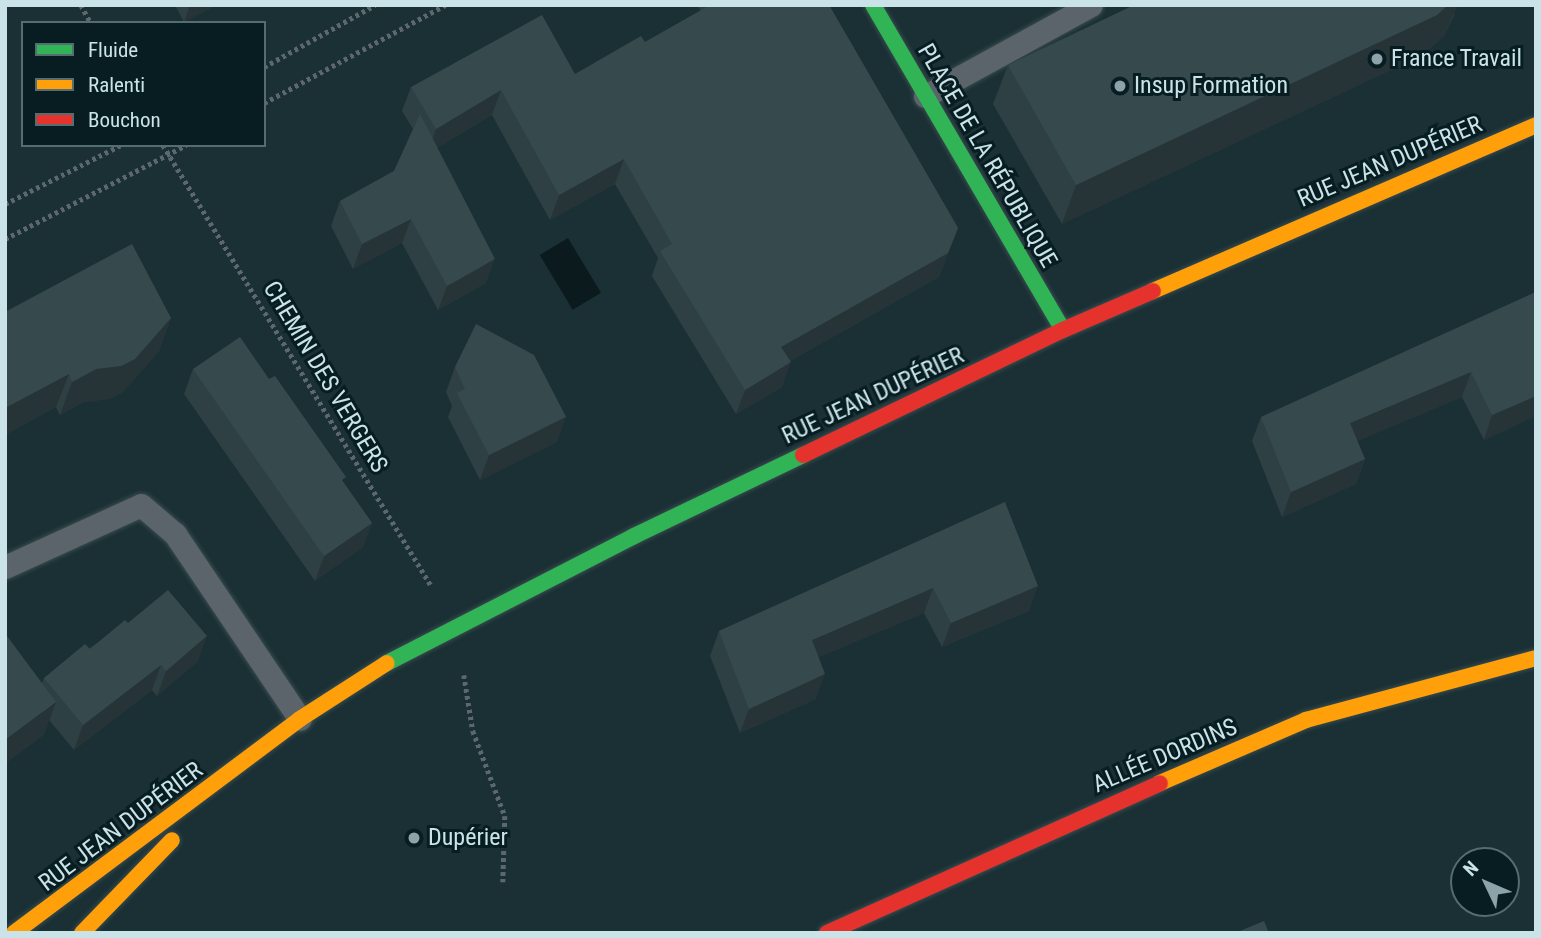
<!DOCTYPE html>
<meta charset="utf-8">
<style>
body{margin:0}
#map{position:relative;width:1541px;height:938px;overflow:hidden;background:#1a3034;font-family:"Roboto Condensed",sans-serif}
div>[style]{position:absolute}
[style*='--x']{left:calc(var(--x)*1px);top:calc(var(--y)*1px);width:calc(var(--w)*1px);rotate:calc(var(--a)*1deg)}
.water>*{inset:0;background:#0b1a1d;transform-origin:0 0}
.path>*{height:4.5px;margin-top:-2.25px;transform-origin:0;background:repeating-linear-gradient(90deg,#5c676e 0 3.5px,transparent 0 7px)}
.roads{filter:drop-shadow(0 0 2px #384b4e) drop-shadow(0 0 2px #384b4e)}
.lane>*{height:23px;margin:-11.5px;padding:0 11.5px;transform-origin:11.5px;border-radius:11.5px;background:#5b636b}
.fast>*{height:16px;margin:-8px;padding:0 8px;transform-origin:8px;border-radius:8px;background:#30b455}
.slow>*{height:16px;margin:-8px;padding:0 8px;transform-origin:8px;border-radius:8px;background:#ff9f0a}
.jam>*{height:16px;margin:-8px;padding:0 8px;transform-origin:8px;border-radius:8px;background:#e5322d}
.wall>*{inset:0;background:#2e4043}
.shaded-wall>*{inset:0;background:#263437}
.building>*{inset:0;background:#364a4e}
.dots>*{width:19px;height:19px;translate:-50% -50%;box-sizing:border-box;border:4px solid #071d21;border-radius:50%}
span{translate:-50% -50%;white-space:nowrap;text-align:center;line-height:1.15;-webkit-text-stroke:6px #071d21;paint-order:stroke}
.poi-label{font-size:24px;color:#c9e3e8}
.left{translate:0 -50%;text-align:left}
.street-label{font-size:24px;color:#c9e3e8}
.frame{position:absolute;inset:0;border:7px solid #c9e3e8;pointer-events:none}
.legend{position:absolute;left:21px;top:21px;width:245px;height:126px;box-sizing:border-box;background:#071d21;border:2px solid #556c71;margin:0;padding:9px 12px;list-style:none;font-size:21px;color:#c9e3e8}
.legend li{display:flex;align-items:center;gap:14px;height:35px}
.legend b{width:35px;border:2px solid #556c71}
.north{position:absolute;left:1450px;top:847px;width:70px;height:70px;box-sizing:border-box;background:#071d21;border:2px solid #556c71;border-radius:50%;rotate:314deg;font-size:19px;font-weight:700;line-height:28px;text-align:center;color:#c9e3e8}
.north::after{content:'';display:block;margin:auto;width:24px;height:32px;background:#8ca4a9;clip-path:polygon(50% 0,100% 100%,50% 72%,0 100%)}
</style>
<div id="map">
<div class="water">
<div style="left:568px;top:238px;width:64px;height:33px;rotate:59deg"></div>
</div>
<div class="path">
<div style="--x:81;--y:5;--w:21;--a:61"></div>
<div style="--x:264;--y:67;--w:127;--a:-29.2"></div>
<div style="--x:264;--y:103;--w:206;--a:-28.4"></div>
<div style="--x:163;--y:145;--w:517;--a:58.68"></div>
<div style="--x:5;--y:204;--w:130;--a:-27"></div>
<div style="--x:5;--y:239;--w:204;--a:-27.4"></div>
<div style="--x:464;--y:675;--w:57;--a:80.9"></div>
<div style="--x:473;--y:731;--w:91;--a:69.4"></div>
<div style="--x:505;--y:816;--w:66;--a:91.7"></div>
</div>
<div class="roads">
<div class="lane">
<div style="--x:925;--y:96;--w:189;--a:-28.7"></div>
<div style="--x:5;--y:567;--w:149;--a:-24.5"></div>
<div style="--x:141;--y:505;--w:45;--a:40.5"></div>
<div style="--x:175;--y:534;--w:223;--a:56"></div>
</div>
<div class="fast">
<div style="--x:873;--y:5;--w:376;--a:59.7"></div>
<div style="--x:387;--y:663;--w:278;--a:-27.2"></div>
<div style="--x:634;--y:536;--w:187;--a:-25.6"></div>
</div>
<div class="slow">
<div style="--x:1153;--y:291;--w:417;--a:-23.4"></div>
<div style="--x:1160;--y:783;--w:159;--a:-23.3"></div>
<div style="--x:1306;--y:720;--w:238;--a:-15.1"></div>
<div style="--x:14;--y:933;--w:357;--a:-36.8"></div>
<div style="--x:300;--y:719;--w:103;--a:-32.8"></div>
<div style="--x:82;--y:933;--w:129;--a:-45.9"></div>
</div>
<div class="jam">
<div style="--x:803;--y:455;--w:288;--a:-25.7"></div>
<div style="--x:1063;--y:330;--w:98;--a:-23.4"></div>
<div style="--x:827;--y:933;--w:365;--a:-24.2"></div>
</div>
</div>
<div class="wall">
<div style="clip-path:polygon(175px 5px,217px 5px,184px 22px)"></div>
<div style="clip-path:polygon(697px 5px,829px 5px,958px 228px,939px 277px,790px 361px,782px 387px,736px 414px,652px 276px,658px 258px,615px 184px,550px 220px,492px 115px,437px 148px,486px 283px,438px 310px,402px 243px,353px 269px,331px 226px,340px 201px,394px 171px,413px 129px,402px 111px,411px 87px,575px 74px,645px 42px,701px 11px)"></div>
<div style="clip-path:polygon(1455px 14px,1444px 36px,1423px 55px,1062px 224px,993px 104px,1008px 65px)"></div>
<div style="clip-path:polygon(1536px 292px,1536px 416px,1484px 440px,1462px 397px,1357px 441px,1365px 459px,1356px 484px,1282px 517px,1252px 441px,1261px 417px)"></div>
<div style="clip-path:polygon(5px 312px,171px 318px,159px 351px,123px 392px,109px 399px,84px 402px,60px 415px,56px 407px,5px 435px)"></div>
<div style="clip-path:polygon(455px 367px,557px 442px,480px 480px,448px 417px,452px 406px,446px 392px)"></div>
<div style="clip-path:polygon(193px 369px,269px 379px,372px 523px,363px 547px,315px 581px,184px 394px)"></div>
<div style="clip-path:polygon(1005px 502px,1029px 611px,942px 647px,924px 613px,819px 657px,816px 699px,740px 733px,710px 656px,719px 631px)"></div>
<div style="clip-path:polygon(128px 623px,198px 661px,157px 696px,152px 690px,74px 750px,49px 720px,44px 735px,42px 683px,44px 678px)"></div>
</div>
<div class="shaded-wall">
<div style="clip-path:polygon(190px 5px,217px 5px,184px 22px)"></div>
<div style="clip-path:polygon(1448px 5px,1458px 5px,1444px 36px,1423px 55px,1062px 224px,1076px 185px)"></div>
<div style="clip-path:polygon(501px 90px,492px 115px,428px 154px,436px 129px)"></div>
<div style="clip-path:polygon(624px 159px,615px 184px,550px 220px,559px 195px)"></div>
<div style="clip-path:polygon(411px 219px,402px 243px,353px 269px,362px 244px)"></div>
<div style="clip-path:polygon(958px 228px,939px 277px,772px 371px,781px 347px)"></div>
<div style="clip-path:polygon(495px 259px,486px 283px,438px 310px,447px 286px)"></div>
<div style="clip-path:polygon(171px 318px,159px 351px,123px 392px,109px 399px,84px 402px,60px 415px,72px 382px,96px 369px)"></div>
<div style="clip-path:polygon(791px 362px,782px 387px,736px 414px,745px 390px)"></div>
<div style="clip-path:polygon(1471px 372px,1462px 397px,1341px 448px,1350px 423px)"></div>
<div style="clip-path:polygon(69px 374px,56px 407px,5px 435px,5px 408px)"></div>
<div style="clip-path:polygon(1536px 396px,1536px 416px,1484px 440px,1492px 415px)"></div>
<div style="clip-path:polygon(566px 417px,557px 442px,480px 480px,489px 455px)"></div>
<div style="clip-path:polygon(1365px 459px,1356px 484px,1282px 517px,1291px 492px)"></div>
<div style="clip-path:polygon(372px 523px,363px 547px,315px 581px,324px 556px)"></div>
<div style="clip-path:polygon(1038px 586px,1029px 611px,942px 647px,951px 623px)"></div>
<div style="clip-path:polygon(933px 588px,924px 613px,803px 664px,812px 640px)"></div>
<div style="clip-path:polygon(207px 636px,198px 661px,157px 696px,166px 671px)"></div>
<div style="clip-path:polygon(161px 665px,152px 690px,74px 750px,83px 725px)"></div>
<div style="clip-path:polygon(825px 674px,816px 699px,740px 733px,749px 709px)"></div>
<div style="clip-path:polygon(56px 702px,44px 735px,5px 764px,5px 740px)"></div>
</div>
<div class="building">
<div style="clip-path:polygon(710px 5px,829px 5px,958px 228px,948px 253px,781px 347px,791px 362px,745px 390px,660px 251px,672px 244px,624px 159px,559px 195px,501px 90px,436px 129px,411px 87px,542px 15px,575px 74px,641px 36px,645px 42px)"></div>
<div style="clip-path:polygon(1134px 5px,1448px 5px,1437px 15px,1076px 185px,1008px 65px)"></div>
<div style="clip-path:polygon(420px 114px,495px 259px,447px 286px,411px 219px,362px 244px,340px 201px,394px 171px)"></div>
<div style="clip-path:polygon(132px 244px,171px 318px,135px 359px,121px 366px,96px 369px,72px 382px,69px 374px,5px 408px,5px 312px)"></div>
<div style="clip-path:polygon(1536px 292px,1536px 396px,1492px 415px,1471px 372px,1350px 423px,1365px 459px,1291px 492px,1261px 417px)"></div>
<div style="clip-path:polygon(476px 324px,534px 355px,566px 417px,489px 455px,457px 393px,465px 389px,455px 367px)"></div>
<div style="clip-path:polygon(240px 337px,269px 379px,275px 376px,346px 477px,342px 480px,372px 523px,324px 556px,193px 369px)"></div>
<div style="clip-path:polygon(1005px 502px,1038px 586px,951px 623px,933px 588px,812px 640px,825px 674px,749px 709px,719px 631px)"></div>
<div style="clip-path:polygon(168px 590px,207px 636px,166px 671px,161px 665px,83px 725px,44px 678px,85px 644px,90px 649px,125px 620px,128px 623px)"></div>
<div style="clip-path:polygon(7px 636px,56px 702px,5px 740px,5px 637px)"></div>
<div style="clip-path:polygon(1264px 921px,1269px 933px,1235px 933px)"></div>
</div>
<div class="dots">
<div style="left:1377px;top:59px;background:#8ca4a9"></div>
<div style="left:1120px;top:86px;background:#8ca4a9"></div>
<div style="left:414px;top:838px;background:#8ca4a9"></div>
</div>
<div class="poi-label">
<span class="left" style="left:1391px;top:59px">France Travail</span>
<span class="left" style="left:1134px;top:86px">Insup Formation</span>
<span class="left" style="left:428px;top:838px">Dupérier</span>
</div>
<div class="street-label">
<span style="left:987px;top:156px;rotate:60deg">PLACE DE LA RÉPUBLIQUE</span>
<span style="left:1390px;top:162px;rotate:-23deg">RUE JEAN DUPÉRIER</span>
<span style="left:325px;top:377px;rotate:59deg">CHEMIN DES VERGERS</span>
<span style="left:873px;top:396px;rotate:-25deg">RUE JEAN DUPÉRIER</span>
<span style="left:1165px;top:756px;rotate:-23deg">ALLÉE DORDINS</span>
<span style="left:121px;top:827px;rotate:-37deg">RUE JEAN DUPÉRIER</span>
</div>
<div class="frame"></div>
<ul class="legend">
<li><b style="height:9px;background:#30b455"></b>Fluide</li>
<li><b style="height:9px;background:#ff9f0a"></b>Ralenti</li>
<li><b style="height:9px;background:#e5322d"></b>Bouchon</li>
</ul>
<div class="north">N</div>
</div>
